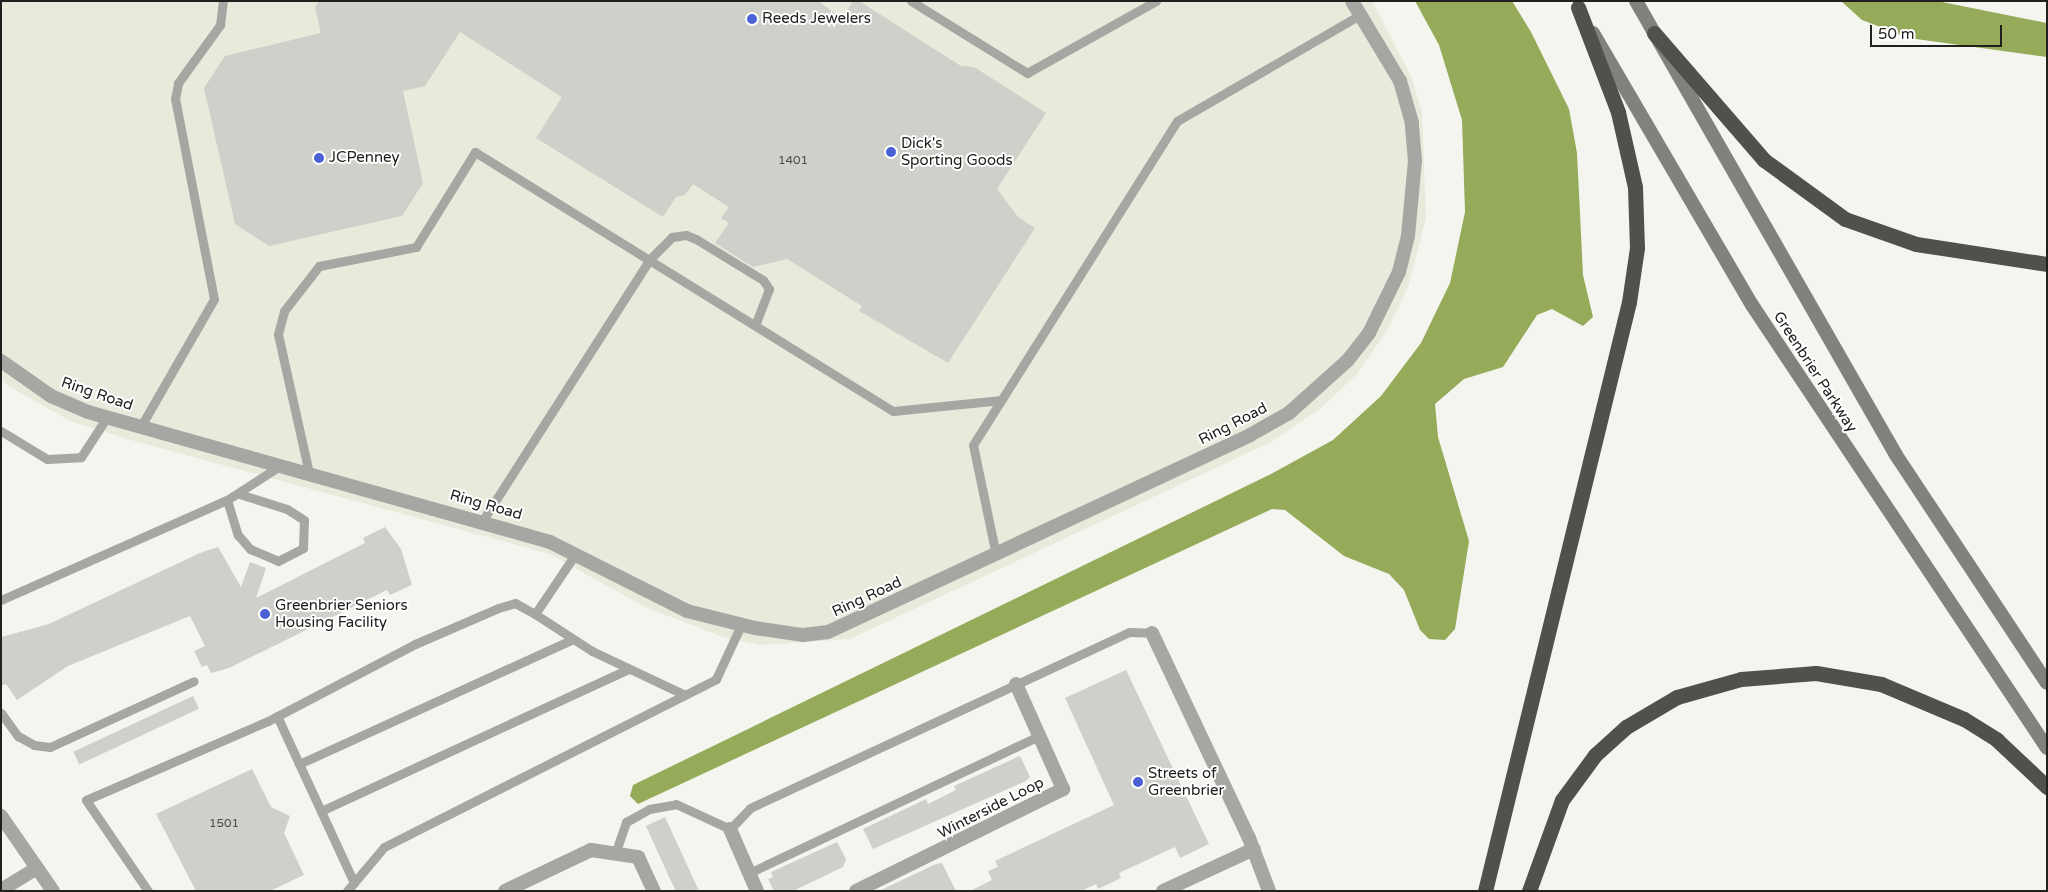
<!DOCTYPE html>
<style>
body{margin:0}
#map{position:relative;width:2048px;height:892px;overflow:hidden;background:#f3f5ee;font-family:"Varela Round",sans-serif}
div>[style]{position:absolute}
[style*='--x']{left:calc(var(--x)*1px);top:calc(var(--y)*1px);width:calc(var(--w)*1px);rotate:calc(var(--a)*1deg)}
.built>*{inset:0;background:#e6ebdc}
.water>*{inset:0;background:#96ab59}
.building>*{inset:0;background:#ced0c9;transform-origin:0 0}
.service>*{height:9px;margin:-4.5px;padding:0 4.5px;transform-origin:4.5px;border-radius:4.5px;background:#a6a7a3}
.minor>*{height:14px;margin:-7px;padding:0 7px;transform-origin:7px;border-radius:7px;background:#a6a7a3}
.secondary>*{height:14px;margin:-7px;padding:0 7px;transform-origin:7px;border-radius:7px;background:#80827d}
.motorway>*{height:15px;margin:-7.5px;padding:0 7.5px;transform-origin:7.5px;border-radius:7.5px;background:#4f514b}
.dots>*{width:14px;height:14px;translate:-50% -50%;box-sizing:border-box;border:2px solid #fff;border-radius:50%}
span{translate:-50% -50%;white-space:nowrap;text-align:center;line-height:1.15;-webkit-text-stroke:4px #fff;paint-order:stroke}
.number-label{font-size:12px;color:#4c4d4a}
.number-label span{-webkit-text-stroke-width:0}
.poi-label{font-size:15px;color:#20211f}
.left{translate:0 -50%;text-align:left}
.street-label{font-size:15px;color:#20211f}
.frame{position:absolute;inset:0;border:2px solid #20211f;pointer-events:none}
.scale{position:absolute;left:1870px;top:25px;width:132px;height:22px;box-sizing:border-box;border:2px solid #20211f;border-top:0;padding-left:6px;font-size:15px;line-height:18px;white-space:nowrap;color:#20211f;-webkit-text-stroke:4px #fff;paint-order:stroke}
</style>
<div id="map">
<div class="built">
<div style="clip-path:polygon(1px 1px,1372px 1px,1412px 78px,1422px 113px,1426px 218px,1408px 287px,1387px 331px,1356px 375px,1321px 408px,1271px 442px,850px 639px,760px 645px,723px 637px,645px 607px,550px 554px,131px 440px,70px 421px,7px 385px,1px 378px)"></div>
</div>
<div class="water">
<div style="clip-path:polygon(1415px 1px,1512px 1px,1531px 32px,1569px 109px,1577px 153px,1583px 275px,1593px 317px,1583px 326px,1552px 309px,1537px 315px,1503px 367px,1464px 379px,1435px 404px,1438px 437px,1469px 541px,1455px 629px,1445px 640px,1429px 639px,1420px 630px,1404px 590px,1389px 574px,1344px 556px,1285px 510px,1272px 509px,638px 804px,630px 796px,633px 785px,1271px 474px,1333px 440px,1381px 396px,1421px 343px,1450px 283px,1465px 212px,1462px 120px,1439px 45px)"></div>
<div style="clip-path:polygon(1841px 1px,1937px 1px,2047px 23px,2047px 57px,1909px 38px,1862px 20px)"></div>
</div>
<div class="building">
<div style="clip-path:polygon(319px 1px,817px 1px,843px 18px,853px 1px,859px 1px,961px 66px,974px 67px,1046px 113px,997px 189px,1018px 217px,1035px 228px,948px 363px,859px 311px,862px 306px,787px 259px,753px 267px,715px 243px,729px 223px,721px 218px,729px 207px,693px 184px,685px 195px,676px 197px,663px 217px,536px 138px,562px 97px,460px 32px,425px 86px,403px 91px,423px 183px,402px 216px,269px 246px,235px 224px,204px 88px,225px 56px,321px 33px,315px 7px)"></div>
<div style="clip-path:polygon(385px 527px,401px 549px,412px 585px,390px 595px,387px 590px,229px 668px,211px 673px,207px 665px,202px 667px,194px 651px,205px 646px,190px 616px,68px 666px,17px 700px,6px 684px,1px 686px,1px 637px,49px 624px,200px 553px,218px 547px,241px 587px,250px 562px,266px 568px,256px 598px,365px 543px,363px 538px)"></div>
<div style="clip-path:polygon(1126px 670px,1209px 844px,1180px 858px,1175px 847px,1119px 873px,1121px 878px,1098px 889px,1096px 884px,1081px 891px,970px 891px,992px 880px,988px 871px,998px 867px,995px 861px,1114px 805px,1065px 698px)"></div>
<div style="left:193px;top:696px;width:14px;height:132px;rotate:65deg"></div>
<div style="clip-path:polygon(1020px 756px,1030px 777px,1026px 781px,873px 849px,863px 829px,926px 799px,928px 804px,956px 790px,954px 786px)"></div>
<div style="clip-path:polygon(252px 769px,271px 807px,290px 816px,284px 833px,304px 875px,270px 891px,196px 891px,156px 814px)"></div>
<div style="clip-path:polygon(665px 817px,699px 891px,676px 891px,670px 879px,646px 826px)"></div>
<div style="clip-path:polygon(837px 842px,846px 859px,843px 867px,793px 891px,774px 891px,768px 879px,773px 877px,771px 872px)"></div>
<div style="clip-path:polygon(942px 863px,956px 891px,879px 891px,936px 864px)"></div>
</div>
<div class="service">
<div style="--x:911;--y:1;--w:137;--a:31.8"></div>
<div style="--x:1027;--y:73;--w:148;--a:-29.2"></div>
<div style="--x:141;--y:426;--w:146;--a:-60.1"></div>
<div style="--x:214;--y:299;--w:204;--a:-101"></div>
<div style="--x:175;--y:99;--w:16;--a:-79"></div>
<div style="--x:178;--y:83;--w:72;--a:-54.1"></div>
<div style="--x:220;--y:25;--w:24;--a:-83"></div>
<div style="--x:1;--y:431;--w:54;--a:31.3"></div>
<div style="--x:47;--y:459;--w:34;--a:-3"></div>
<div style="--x:81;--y:457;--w:48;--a:-57"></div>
<div style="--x:309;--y:473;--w:142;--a:-102.6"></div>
<div style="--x:278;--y:334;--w:24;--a:-75"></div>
<div style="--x:284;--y:311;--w:57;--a:-52.1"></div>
<div style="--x:319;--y:266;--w:99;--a:-11.1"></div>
<div style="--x:416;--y:247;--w:112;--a:-58.2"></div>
<div style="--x:475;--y:152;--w:492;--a:31.8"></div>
<div style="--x:893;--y:411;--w:109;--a:-5.8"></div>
<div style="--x:227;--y:500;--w:37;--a:73"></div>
<div style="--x:238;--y:535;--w:18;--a:49"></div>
<div style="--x:250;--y:549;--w:30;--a:23"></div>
<div style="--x:278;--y:561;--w:28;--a:-27"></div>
<div style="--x:303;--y:548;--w:28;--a:-88"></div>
<div style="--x:304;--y:520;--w:20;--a:-147"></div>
<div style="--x:287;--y:509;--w:50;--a:-162.6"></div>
<div style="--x:483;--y:520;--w:308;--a:-57.4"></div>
<div style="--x:649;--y:260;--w:33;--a:-45"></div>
<div style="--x:672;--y:237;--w:14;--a:-8"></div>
<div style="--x:686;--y:235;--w:11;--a:22"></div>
<div style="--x:696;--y:239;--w:79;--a:31.5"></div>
<div style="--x:763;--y:280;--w:11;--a:56"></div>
<div style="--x:769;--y:289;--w:39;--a:111"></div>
<div style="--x:996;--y:555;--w:112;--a:-101.8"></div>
<div style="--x:973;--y:445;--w:383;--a:-57.8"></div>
<div style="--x:1177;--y:121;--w:211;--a:-30.1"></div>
<div style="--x:1;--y:600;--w:247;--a:-23.9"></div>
<div style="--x:227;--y:500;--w:64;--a:-32.9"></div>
<div style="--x:535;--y:614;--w:68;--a:33"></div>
<div style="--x:592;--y:651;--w:101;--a:25.3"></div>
<div style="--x:1;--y:713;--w:29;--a:54"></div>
<div style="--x:18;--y:736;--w:18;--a:29"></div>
<div style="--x:34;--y:745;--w:16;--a:7"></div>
<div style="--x:50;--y:747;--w:158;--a:-24.6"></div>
<div style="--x:277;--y:716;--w:184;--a:65.2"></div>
<div style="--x:299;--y:764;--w:301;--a:-24.5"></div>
<div style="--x:321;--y:811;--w:339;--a:-24.8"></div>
<div style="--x:615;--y:854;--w:34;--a:-71"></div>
<div style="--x:626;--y:822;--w:26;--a:-29"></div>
<div style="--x:649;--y:809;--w:27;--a:-10"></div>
<div style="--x:676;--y:804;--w:60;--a:24.8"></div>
<div style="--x:730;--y:829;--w:29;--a:-46"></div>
<div style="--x:750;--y:808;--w:418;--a:-24.9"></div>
<div style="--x:1129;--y:632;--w:23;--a:2"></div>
<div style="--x:749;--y:873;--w:321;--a:-25.3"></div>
<div style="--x:148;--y:891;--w:110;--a:-124.3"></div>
<div style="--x:86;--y:800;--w:198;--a:-23.5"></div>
<div style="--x:268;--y:721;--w:166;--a:-27.6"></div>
<div style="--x:415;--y:644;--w:90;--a:-23.4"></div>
<div style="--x:498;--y:608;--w:18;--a:-16"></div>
<div style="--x:515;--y:603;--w:23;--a:29"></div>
<div style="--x:535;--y:614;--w:73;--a:-56.1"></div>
<div style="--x:347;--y:891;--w:57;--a:-49.9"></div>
<div style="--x:384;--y:847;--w:372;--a:-26.8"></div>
<div style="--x:716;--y:679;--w:60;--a:-65.2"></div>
</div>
<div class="minor">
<div style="--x:1;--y:361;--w:61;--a:35"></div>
<div style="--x:51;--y:396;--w:40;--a:23.4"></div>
<div style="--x:88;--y:412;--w:480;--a:15.7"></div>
<div style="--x:550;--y:542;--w:153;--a:26.7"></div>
<div style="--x:687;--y:611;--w:70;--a:14"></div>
<div style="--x:755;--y:628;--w:49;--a:8.3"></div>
<div style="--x:803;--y:635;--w:25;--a:-7"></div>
<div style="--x:828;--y:632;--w:466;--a:-25"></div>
<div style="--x:1250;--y:435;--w:45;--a:-29.4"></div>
<div style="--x:1289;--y:413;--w:79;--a:-41.9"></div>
<div style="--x:1348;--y:360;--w:34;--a:-52"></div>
<div style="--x:1369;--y:333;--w:68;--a:-63.8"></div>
<div style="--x:1399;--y:272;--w:37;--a:-76"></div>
<div style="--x:1408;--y:236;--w:75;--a:-84.7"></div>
<div style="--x:1415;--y:161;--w:38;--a:-95"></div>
<div style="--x:1412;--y:123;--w:44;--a:-105.9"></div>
<div style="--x:1400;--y:81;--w:93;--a:-121"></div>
<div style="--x:1152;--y:633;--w:227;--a:64.7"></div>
<div style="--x:1249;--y:838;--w:57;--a:69.3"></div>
<div style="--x:1;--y:816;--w:91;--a:55.3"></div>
<div style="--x:730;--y:829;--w:68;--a:66.5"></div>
<div style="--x:1;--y:890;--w:42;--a:-31.4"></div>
<div style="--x:505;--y:891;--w:95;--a:-25.5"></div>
<div style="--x:591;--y:850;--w:48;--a:8.5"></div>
<div style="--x:638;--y:857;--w:38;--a:65"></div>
<div style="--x:856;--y:891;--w:231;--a:-26.2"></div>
<div style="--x:1063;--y:789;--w:115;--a:-114.1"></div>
<div style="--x:1163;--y:891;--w:100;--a:-24.8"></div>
</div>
<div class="secondary">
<div style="--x:1636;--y:1;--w:523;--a:60.2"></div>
<div style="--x:1896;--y:455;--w:273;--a:56.5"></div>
<div style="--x:1593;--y:33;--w:315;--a:59.7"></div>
<div style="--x:1752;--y:305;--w:532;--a:56.34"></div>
</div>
<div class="motorway">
<div style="--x:1654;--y:33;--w:168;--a:49.1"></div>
<div style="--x:1764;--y:160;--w:100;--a:36.1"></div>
<div style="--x:1845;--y:219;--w:75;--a:19.4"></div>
<div style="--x:1916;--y:244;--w:133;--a:8.7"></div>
<div style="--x:1485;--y:891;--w:606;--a:-76.26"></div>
<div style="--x:1629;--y:302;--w:55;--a:-81.6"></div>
<div style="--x:1637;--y:248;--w:61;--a:-91.9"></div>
<div style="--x:1635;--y:187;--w:77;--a:-102.8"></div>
<div style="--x:1618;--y:112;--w:112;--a:-110.9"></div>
<div style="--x:1529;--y:891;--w:97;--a:-70.1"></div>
<div style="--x:1562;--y:800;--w:56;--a:-53.7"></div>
<div style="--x:1595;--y:755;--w:42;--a:-42.1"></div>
<div style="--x:1626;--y:727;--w:59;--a:-30.5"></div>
<div style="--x:1677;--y:697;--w:66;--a:-15.7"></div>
<div style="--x:1741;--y:679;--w:75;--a:-4.6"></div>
<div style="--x:1816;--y:673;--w:66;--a:9.6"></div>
<div style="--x:1881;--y:684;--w:90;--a:22.9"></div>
<div style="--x:1964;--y:719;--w:39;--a:32"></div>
<div style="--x:1997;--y:740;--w:69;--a:43.2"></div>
</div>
<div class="dots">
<div style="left:752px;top:19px;background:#4b60d5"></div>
<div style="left:891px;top:152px;background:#4b60d5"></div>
<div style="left:319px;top:158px;background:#4b60d5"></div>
<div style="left:265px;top:614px;background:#4b60d5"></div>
<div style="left:1138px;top:782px;background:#4b60d5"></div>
</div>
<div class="number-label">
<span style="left:793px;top:161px">1401</span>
<span style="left:224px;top:824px">1501</span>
</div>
<div class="poi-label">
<span class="left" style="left:762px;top:19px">Reeds Jewelers</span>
<span class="left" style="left:901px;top:152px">Dick's<br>Sporting Goods</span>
<span class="left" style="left:329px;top:158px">JCPenney</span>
<span class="left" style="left:275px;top:614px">Greenbrier Seniors<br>Housing Facility</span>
<span class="left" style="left:1148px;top:782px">Streets of<br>Greenbrier</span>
</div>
<div class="street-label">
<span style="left:1815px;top:372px;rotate:57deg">Greenbrier Parkway</span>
<span style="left:97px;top:394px;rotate:19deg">Ring Road</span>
<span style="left:1233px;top:424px;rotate:-27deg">Ring Road</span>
<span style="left:486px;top:505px;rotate:16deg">Ring Road</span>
<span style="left:867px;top:597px;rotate:-25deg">Ring Road</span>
<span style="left:991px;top:808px;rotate:-27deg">Winterside Loop</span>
</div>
<div class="frame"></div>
<div class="scale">50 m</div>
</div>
